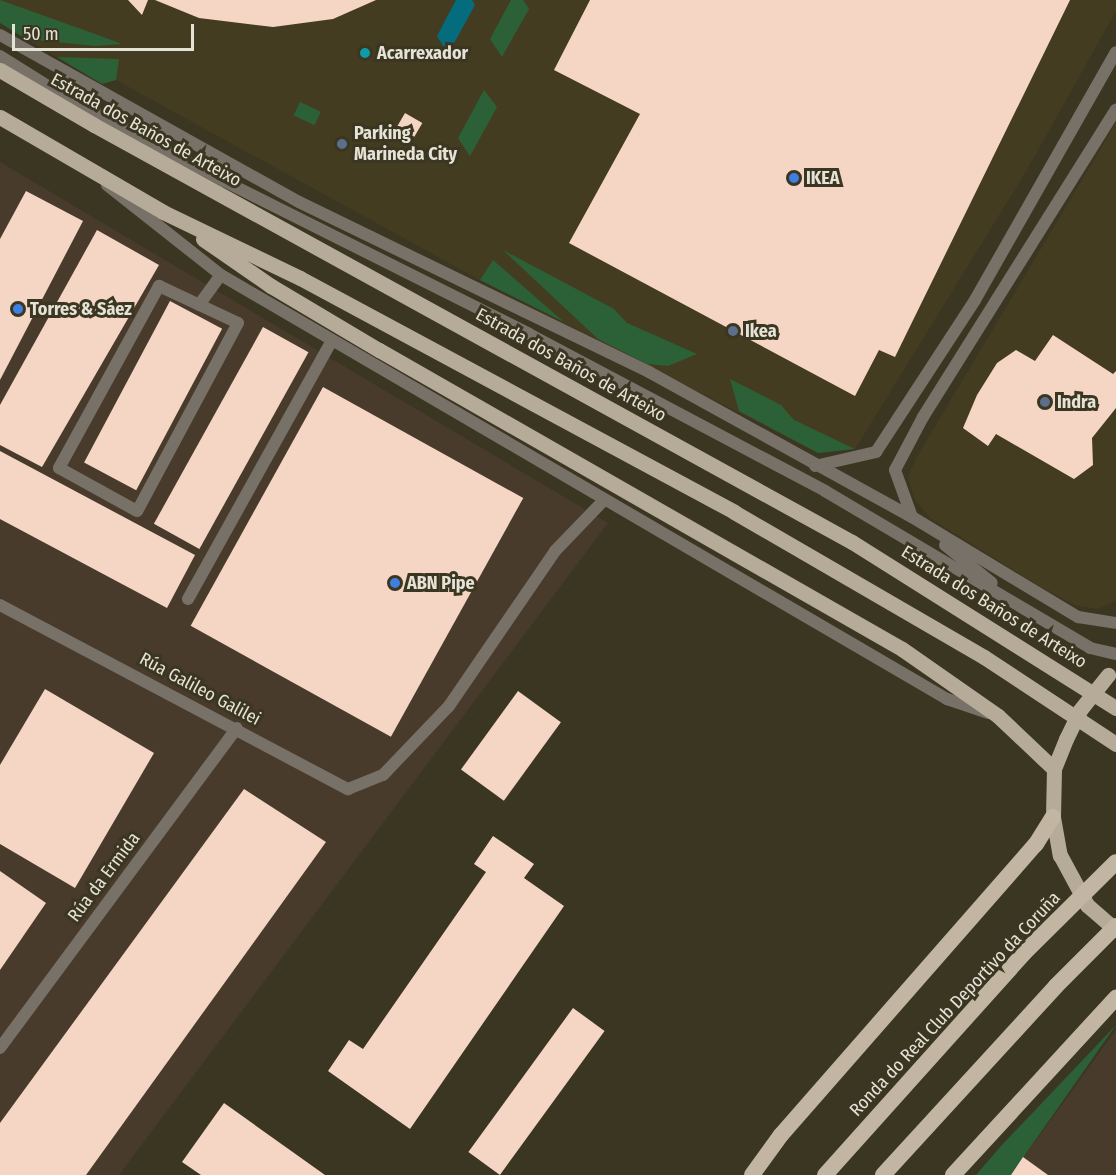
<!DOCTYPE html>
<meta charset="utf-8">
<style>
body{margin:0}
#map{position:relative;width:1116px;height:1175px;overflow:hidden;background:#3b3622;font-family:"Fira Sans Condensed",sans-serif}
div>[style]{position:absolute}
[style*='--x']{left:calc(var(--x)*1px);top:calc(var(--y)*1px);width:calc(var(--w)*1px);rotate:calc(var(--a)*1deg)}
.built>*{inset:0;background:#443c21}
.industrial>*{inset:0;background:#483b2c}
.green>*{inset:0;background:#2c6037;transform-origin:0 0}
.water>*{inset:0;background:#046c7d}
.building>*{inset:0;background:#f5d6c4;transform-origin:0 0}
.service>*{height:12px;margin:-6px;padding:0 6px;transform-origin:6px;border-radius:6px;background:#777168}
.minor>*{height:12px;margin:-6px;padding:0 6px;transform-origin:6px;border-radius:6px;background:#777168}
.primary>*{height:15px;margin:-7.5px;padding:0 7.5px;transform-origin:7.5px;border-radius:7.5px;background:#b6ab99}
.trunk>*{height:16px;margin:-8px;padding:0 8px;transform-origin:8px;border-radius:8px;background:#c2b6a2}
.primary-bridge>*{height:15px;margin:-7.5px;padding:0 7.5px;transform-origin:7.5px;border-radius:7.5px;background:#b6ab99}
.trunk-bridge>*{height:16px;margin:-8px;padding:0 8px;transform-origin:8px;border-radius:8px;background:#c2b6a2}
.dots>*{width:16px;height:16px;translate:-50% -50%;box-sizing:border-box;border:3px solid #3b3622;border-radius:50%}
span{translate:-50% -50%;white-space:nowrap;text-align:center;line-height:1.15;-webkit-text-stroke:6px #3b3622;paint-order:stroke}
.poi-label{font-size:18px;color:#e5e2d6;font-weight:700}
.left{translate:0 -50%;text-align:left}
.street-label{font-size:18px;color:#e5e2d6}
.scale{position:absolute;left:12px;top:24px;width:182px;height:27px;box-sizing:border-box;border:3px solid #e5e2d6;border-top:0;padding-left:8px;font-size:18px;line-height:21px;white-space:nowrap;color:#e5e2d6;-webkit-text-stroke:4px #3b3622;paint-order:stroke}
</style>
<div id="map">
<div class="built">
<div style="clip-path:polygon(0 0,1116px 0,1116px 11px,1028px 168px,855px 449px,818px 453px,480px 280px,116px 80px,102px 84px,0 23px)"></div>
<div style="clip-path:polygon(1116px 123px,1116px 600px,1098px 609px,1077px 606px,1041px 587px,930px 518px,914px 498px,908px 477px,915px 460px)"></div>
</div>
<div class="industrial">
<div style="clip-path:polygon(0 162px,608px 523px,119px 1175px,0 1175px)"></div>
<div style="clip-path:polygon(1116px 1030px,1116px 1175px,1011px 1175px)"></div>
</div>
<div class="green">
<div style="clip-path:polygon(0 0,98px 35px,122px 44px,95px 46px,26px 39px,0 23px)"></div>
<div style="clip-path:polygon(511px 0,523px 0,529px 9px,502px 57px,490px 39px)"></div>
<div style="clip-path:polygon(57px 57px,119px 59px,116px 80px,102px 84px)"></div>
<div style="clip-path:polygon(484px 90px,497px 107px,470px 156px,458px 138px)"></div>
<div style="left:300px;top:102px;width:23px;height:15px;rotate:25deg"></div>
<div style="clip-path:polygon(503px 250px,614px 309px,627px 323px,697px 354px,668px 366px,647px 364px,598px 339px)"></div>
<div style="clip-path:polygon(493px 260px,564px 322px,480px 280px)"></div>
<div style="clip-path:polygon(730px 379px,781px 405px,794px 420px,855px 449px,818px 453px,739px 411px)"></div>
<div style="clip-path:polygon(1116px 1025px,1011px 1175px,976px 1175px,1001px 1146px)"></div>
</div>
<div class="water">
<div style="clip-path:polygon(456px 0,472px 0,475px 5px,448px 54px,437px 36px)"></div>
</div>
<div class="building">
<div style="clip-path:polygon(128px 0,148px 0,142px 15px)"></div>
<div style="clip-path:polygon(155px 0,376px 0,333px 19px,273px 27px,199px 18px)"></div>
<div style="clip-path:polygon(590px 0,1070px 0,895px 357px,879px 350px,855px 396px,569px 243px,640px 114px,554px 70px)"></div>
<div style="left:405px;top:113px;width:20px;height:16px;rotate:30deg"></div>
<div style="clip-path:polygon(26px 191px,83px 221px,0 380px,0 239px)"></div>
<div style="clip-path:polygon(97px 230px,159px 265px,42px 467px,0 445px,0 405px)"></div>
<div style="left:170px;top:301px;width:59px;height:183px;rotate:28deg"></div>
<div style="left:263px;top:327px;width:52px;height:225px;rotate:29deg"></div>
<div style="clip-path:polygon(1053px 335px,1113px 374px,1116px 371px,1116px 408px,1092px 438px,1093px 465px,1074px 479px,996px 434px,988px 446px,963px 428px,977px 395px,997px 363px,1016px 350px,1035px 361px)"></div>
<div style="left:323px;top:387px;width:229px;height:273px;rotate:29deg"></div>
<div style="clip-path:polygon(0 451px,195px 555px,167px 608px,0 519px)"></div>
<div style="clip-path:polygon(45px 689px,154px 753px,75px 888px,0 844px,0 765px)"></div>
<div style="left:518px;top:691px;width:53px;height:97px;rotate:36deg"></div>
<div style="clip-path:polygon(244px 789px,326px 842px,86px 1175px,0 1175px,0 1123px)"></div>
<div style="clip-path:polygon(493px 836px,534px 864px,524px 878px,564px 906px,410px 1129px,328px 1071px,349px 1040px,363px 1049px,486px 872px,474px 864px)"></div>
<div style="clip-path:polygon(0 871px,46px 903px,0 970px)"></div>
<div style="left:573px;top:1008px;width:39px;height:178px;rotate:36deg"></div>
<div style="clip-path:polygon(224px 1103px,325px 1175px,201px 1175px,182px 1162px)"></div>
<div style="clip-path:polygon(1023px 1157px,1048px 1175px,1011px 1175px)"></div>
</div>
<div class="service">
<div style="--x:107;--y:185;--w:145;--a:38.3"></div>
<div style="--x:221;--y:275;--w:841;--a:30.29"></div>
<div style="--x:947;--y:699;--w:43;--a:18.9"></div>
<div style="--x:159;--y:286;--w:87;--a:25.1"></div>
<div style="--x:238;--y:323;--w:213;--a:118.2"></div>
<div style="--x:137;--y:511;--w:89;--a:-151.1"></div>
<div style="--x:59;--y:468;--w:208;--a:-61.2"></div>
<div style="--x:199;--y:305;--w:37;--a:-54"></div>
<div style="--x:188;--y:599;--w:294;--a:-60.9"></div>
<div style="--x:383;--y:775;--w:95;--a:-46.3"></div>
<div style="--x:449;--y:706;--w:188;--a:-55.6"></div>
<div style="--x:555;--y:551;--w:71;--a:-46.1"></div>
</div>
<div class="minor">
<div style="--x:0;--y:35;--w:342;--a:29.2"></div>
<div style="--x:299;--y:202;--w:389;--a:25.9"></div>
<div style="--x:649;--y:372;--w:300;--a:28.9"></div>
<div style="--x:912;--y:517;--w:194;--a:31.1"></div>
<div style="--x:1078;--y:617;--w:38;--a:9"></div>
<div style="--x:0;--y:56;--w:66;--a:32"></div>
<div style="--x:56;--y:91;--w:191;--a:28.2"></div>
<div style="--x:224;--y:181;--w:341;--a:26.6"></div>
<div style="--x:529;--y:334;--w:335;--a:27.9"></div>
<div style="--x:825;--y:491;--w:308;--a:30.6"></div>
<div style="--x:1090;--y:648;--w:27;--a:13"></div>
<div style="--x:815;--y:466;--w:63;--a:-12.9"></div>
<div style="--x:876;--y:452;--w:181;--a:-56.9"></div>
<div style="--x:975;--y:300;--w:285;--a:-60.4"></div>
<div style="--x:912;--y:517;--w:50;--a:-109.9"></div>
<div style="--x:895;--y:470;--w:60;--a:-62.2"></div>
<div style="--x:923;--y:417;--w:363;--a:-57.9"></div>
<div style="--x:945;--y:545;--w:60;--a:39"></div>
<div style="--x:0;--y:605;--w:394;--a:27.9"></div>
<div style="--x:348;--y:789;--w:38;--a:-22"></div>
<div style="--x:0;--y:1048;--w:398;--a:-53.5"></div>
</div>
<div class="primary">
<div style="--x:0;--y:70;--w:109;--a:30.3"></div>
<div style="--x:94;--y:125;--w:865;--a:28.82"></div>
<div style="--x:852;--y:542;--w:312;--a:32.2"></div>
<div style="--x:0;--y:117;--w:189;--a:30.2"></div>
<div style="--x:163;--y:212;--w:152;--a:25.7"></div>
<div style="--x:300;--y:278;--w:493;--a:28.3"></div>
<div style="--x:734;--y:512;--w:289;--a:30.1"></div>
<div style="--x:984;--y:657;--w:158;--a:33.4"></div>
<div style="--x:203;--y:239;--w:83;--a:34.7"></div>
<div style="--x:271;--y:286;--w:126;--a:30.7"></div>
<div style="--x:379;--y:350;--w:602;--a:29.76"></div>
<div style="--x:902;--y:649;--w:117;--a:34.9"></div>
<div style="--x:998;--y:716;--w:77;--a:43.4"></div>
<div style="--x:1066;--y:739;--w:32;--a:112"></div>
<div style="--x:1054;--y:769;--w:48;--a:91.2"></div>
<div style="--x:1053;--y:817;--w:39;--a:80"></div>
<div style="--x:1060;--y:855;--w:57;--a:61.6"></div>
<div style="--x:1087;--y:905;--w:38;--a:41"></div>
</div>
<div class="trunk">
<div style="--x:752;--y:1175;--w:49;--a:-54.1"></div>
<div style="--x:781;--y:1135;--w:387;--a:-48.8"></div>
<div style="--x:1036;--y:844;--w:32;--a:-58"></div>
<div style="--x:825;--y:1175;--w:298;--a:-48.1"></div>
<div style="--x:883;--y:1175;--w:256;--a:-47.5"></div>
<div style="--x:953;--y:1175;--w:241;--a:-47.4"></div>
</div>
<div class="primary-bridge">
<div style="--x:1066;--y:739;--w:32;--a:-64"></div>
<div style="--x:1080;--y:710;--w:45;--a:-51.3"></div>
</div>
<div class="trunk-bridge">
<div style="--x:1024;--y:953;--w:129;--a:-44.7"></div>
<div style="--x:1056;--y:986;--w:85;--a:-45"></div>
</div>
<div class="dots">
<div style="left:365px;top:53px;background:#0f9aa8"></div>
<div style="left:342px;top:144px;background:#5c6f8a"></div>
<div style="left:794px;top:178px;background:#3f7fe0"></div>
<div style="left:18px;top:309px;background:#3f7fe0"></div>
<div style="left:733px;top:331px;background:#5c6f8a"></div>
<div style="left:1045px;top:402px;background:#5c6f8a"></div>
<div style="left:395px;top:583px;background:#3f7fe0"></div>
</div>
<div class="poi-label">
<span class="left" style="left:377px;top:53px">Acarrexador</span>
<span class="left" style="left:354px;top:144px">Parking<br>Marineda City</span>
<span class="left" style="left:806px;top:178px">IKEA</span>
<span class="left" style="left:30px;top:309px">Torres &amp; Sáez</span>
<span class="left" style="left:745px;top:331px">Ikea</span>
<span class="left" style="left:1057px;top:402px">Indra</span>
<span class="left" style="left:407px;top:583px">ABN Pipe</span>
</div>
<div class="street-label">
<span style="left:146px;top:130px;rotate:29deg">Estrada dos Baños de Arteixo</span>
<span style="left:571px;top:365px;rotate:29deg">Estrada dos Baños de Arteixo</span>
<span style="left:994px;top:607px;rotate:32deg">Estrada dos Baños de Arteixo</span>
<span style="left:200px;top:689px;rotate:28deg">Rúa Galileo Galilei</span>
<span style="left:104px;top:877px;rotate:-53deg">Rúa da Ermida</span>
<span style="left:955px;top:1004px;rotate:-47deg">Ronda do Real Club Deportivo da Coruña</span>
</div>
<div class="scale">50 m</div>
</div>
